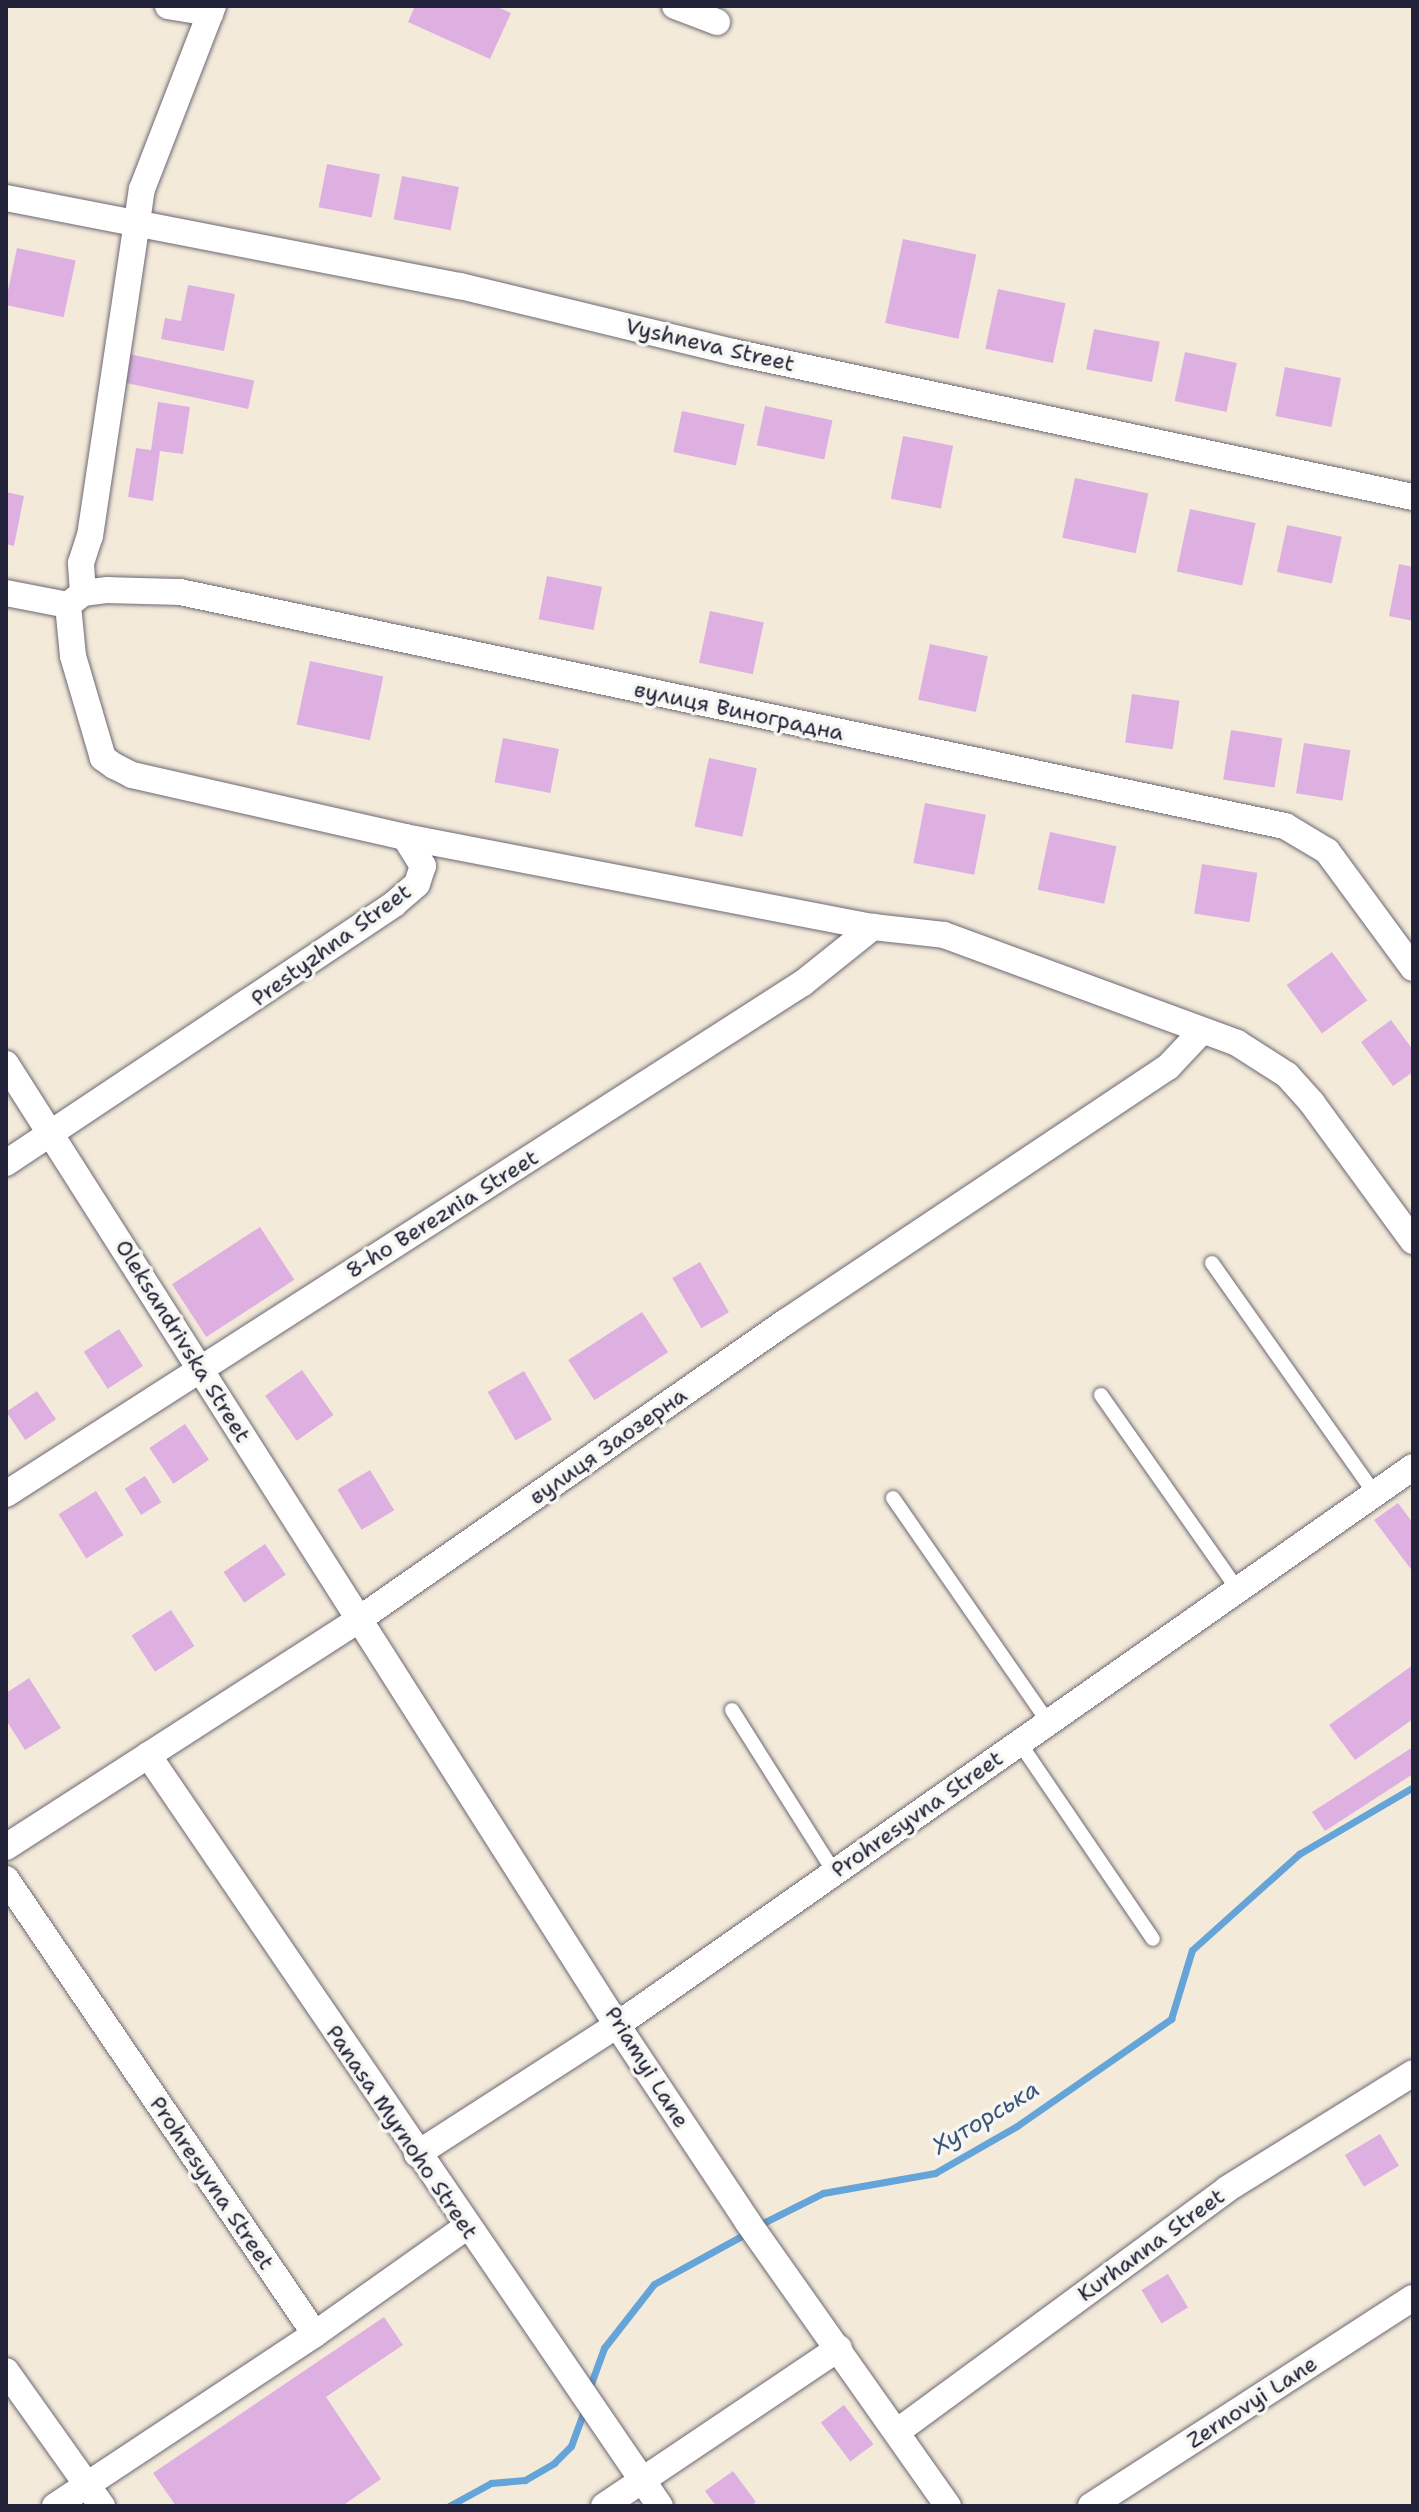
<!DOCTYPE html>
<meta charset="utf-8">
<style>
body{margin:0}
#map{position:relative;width:1419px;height:2512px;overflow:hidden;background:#f4eada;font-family:"Shantell Sans",sans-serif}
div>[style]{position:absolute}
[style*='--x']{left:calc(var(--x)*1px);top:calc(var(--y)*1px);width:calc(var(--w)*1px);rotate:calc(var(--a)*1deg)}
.stream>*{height:7px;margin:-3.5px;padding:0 3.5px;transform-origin:3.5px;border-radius:3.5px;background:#65a4d8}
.building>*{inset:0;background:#deb0e2;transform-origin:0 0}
.roads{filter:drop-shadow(0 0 2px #6c6873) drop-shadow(0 0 2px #6c6873)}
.lane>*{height:14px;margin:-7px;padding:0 7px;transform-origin:7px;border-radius:7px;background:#fff}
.street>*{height:26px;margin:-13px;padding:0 13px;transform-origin:13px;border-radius:13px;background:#fff}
span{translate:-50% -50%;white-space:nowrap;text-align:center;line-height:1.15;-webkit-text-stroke:7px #f6f6f2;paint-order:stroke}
.street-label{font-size:22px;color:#22223b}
.water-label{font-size:24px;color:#3d567a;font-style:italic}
.frame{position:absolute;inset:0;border:8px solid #22223b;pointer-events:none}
</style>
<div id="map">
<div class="stream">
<div style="--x:757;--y:2226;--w:74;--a:-26.6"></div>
<div style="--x:823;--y:2193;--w:114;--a:-10.1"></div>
<div style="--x:935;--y:2173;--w:95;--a:-29.8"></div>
<div style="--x:1017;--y:2126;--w:188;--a:-34.8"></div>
<div style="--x:1171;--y:2019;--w:72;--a:-73.1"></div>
<div style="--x:1192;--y:1950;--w:144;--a:-41.9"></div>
<div style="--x:1299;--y:1854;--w:132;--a:-30.4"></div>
<div style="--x:589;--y:2389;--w:44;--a:-69.9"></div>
<div style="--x:604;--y:2348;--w:81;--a:-52"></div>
<div style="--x:654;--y:2284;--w:106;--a:-28.7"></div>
<div style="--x:449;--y:2506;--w:48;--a:-28.7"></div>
<div style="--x:491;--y:2483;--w:34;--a:-5"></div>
<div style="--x:525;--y:2480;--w:34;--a:-30"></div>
<div style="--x:554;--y:2463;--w:24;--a:-45"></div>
<div style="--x:571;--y:2446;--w:40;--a:-69.8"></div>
</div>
<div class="building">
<div style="clip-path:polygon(415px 6px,495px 6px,511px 13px,490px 59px,408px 22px)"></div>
<div style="left:327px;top:164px;width:54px;height:44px;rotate:11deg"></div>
<div style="left:402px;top:176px;width:58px;height:44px;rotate:11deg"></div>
<div style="left:903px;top:239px;width:75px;height:86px;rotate:12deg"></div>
<div style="left:17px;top:248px;width:60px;height:58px;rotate:12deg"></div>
<div style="clip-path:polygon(188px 285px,235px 294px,224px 351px,161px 339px,165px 318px,181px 321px)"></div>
<div style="left:998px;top:289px;width:69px;height:61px;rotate:12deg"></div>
<div style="left:1094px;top:329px;width:67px;height:41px;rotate:11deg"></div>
<div style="left:1185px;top:352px;width:53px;height:50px;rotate:12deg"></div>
<div style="left:129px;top:354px;width:128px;height:29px;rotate:12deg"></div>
<div style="left:1285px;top:367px;width:57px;height:50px;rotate:11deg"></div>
<div style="clip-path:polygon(158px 402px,190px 407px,183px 454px,160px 451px,153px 501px,128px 497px,136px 448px,151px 450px)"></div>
<div style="left:765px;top:406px;width:69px;height:40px;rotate:12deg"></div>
<div style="left:682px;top:411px;width:64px;height:42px;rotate:12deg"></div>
<div style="left:903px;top:436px;width:51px;height:64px;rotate:11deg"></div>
<div style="left:1075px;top:478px;width:75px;height:61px;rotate:12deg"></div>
<div style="clip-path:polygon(6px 492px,24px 496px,14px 546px,6px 544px)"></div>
<div style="left:1190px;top:509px;width:67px;height:64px;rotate:12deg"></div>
<div style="left:1287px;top:525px;width:56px;height:48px;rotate:12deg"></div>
<div style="clip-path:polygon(1399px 564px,1413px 567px,1413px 621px,1389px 616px)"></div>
<div style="left:547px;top:576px;width:56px;height:44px;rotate:11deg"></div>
<div style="left:710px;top:611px;width:55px;height:53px;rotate:12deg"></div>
<div style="left:930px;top:644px;width:59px;height:57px;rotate:12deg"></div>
<div style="left:310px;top:661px;width:75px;height:65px;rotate:12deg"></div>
<div style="left:1132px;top:694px;width:48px;height:49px;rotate:8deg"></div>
<div style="left:1231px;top:730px;width:52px;height:50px;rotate:9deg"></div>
<div style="left:503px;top:738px;width:57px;height:45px;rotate:11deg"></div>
<div style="left:1304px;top:743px;width:47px;height:51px;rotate:9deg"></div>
<div style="left:709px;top:758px;width:49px;height:70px;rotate:12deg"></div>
<div style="left:925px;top:803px;width:62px;height:61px;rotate:11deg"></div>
<div style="left:1050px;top:832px;width:68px;height:59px;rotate:12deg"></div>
<div style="left:1202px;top:864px;width:56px;height:50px;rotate:9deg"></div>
<div style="left:1332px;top:952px;width:60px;height:56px;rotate:54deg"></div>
<div style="clip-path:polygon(1391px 1020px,1413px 1050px,1413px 1072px,1393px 1086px,1361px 1042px)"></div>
<div style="left:260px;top:1227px;width:63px;height:105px;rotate:57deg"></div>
<div style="left:700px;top:1262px;width:58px;height:32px;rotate:60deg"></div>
<div style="left:642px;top:1312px;width:48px;height:88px;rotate:57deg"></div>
<div style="left:119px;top:1329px;width:44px;height:42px;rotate:57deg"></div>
<div style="left:302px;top:1370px;width:55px;height:45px;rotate:55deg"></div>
<div style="left:524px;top:1371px;width:56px;height:42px;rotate:60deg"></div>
<div style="left:37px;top:1391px;width:34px;height:37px;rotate:56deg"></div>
<div style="left:185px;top:1424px;width:43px;height:43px;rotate:56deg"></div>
<div style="left:370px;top:1470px;width:47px;height:38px;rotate:59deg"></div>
<div style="left:145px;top:1476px;width:31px;height:24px;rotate:58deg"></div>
<div style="left:96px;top:1491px;width:52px;height:44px;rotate:58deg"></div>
<div style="clip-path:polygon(1398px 1503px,1413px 1523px,1413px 1572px,1374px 1520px)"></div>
<div style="left:265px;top:1544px;width:37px;height:50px;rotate:56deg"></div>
<div style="left:171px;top:1610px;width:43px;height:47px;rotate:57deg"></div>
<div style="clip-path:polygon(1413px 1665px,1413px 1719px,1355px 1760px,1329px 1725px)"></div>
<div style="clip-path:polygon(29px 1678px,61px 1728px,25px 1750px,6px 1720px,6px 1693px)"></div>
<div style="clip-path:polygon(1413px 1747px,1413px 1774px,1325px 1831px,1312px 1812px)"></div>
<div style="left:1380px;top:2134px;width:37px;height:41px;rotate:59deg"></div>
<div style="left:1168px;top:2274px;width:39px;height:31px;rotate:59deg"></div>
<div style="clip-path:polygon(384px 2317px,403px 2345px,326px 2397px,381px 2479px,342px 2506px,176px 2506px,153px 2473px)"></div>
<div style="left:844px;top:2405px;width:49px;height:29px;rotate:53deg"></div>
<div style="clip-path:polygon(733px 2471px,756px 2502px,750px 2506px,716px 2506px,705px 2491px)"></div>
</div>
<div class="roads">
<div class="lane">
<div style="--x:1212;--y:1263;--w:281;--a:54.8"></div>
<div style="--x:1101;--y:1395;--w:238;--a:54.9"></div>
<div style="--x:893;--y:1498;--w:272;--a:55.3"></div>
<div style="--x:732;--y:1710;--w:191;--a:57.8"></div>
<div style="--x:1019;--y:1742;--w:238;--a:55.8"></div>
</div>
<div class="street">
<div style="--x:168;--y:6;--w:43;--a:9.5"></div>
<div style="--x:675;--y:6;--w:45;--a:20.9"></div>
<div style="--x:6;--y:198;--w:462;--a:11"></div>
<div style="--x:460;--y:286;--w:281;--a:13.6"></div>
<div style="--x:733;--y:352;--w:695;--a:12.04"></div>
<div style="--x:6;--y:593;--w:63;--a:11"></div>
<div style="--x:83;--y:593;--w:30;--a:-94"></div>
<div style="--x:81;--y:563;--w:28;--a:-72"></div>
<div style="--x:90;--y:536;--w:351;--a:-81.5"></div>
<div style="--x:142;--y:189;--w:196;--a:-68.8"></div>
<div style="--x:68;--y:605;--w:19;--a:-39"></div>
<div style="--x:83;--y:593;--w:25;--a:-7"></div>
<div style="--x:108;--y:590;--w:72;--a:1.6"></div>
<div style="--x:180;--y:592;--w:1130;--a:11.96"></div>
<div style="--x:1285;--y:826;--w:49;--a:30.8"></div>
<div style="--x:1327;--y:851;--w:145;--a:53.7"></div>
<div style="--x:405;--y:837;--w:477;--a:10.9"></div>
<div style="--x:873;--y:927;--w:71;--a:6.4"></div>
<div style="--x:944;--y:935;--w:312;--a:20.2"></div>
<div style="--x:1237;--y:1043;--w:59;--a:32.6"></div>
<div style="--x:1287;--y:1075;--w:38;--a:48"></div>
<div style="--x:1312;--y:1103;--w:171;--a:53.8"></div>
<div style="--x:6;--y:1064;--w:1139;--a:57.55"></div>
<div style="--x:617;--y:2025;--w:235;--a:56.4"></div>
<div style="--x:747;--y:2221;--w:349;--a:54.8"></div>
<div style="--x:6;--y:1163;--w:467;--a:-33.7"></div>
<div style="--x:394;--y:904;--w:30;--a:-41"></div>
<div style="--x:417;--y:884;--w:19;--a:-72"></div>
<div style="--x:423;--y:866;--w:34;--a:-122"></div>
<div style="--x:405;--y:837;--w:280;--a:-167.2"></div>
<div style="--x:132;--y:775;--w:20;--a:-153"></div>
<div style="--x:114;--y:766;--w:14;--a:-144"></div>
<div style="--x:103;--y:758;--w:106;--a:-106.4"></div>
<div style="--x:73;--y:656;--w:51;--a:-95.6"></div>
<div style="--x:6;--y:1494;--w:947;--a:-32.67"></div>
<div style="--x:803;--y:983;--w:90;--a:-38.7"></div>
<div style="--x:148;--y:1755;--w:909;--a:55.72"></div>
<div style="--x:6;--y:1847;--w:419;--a:-32.8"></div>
<div style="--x:358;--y:1620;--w:523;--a:-34.88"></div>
<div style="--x:787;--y:1321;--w:458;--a:-33.7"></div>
<div style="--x:1168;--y:1067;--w:47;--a:-46.7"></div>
<div style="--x:6;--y:1879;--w:550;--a:55.82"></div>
<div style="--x:315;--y:2334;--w:185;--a:-35.3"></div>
<div style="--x:417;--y:2154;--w:238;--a:-32.8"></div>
<div style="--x:617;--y:2025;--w:972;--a:-35.03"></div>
<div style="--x:6;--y:2371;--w:166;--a:54.6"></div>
<div style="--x:898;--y:2431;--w:408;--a:-36.3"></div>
<div style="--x:1227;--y:2189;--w:219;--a:-31.9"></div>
<div style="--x:55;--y:2506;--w:312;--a:-33.5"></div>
<div style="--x:604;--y:2506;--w:283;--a:-33.9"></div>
<div style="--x:1091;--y:2506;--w:383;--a:-32.9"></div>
</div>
</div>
<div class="street-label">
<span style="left:710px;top:345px;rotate:13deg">Vyshneva Street</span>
<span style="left:739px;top:711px;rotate:12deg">вулиця Виноградна</span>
<span style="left:331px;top:945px;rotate:-36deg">Prestyzhna Street</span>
<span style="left:442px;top:1214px;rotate:-32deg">8-ho Bereznia Street</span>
<span style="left:183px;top:1341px;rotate:58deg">Oleksandrivska Street</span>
<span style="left:608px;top:1446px;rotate:-35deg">вулиця Заозерна</span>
<span style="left:917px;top:1814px;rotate:-35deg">Prohresyvna Street</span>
<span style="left:647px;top:2067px;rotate:58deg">Priamyi Lane</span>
<span style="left:402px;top:2132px;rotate:56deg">Panasa Myrnoho Street</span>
<span style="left:212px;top:2183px;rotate:56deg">Prohresyvna Street</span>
<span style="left:1151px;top:2245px;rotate:-36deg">Kurhanna Street</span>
<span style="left:1252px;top:2402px;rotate:-33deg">Zernovyi Lane</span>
</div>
<div class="water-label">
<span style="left:986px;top:2118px;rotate:-31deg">Хуторська</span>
</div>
<div class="frame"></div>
</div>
